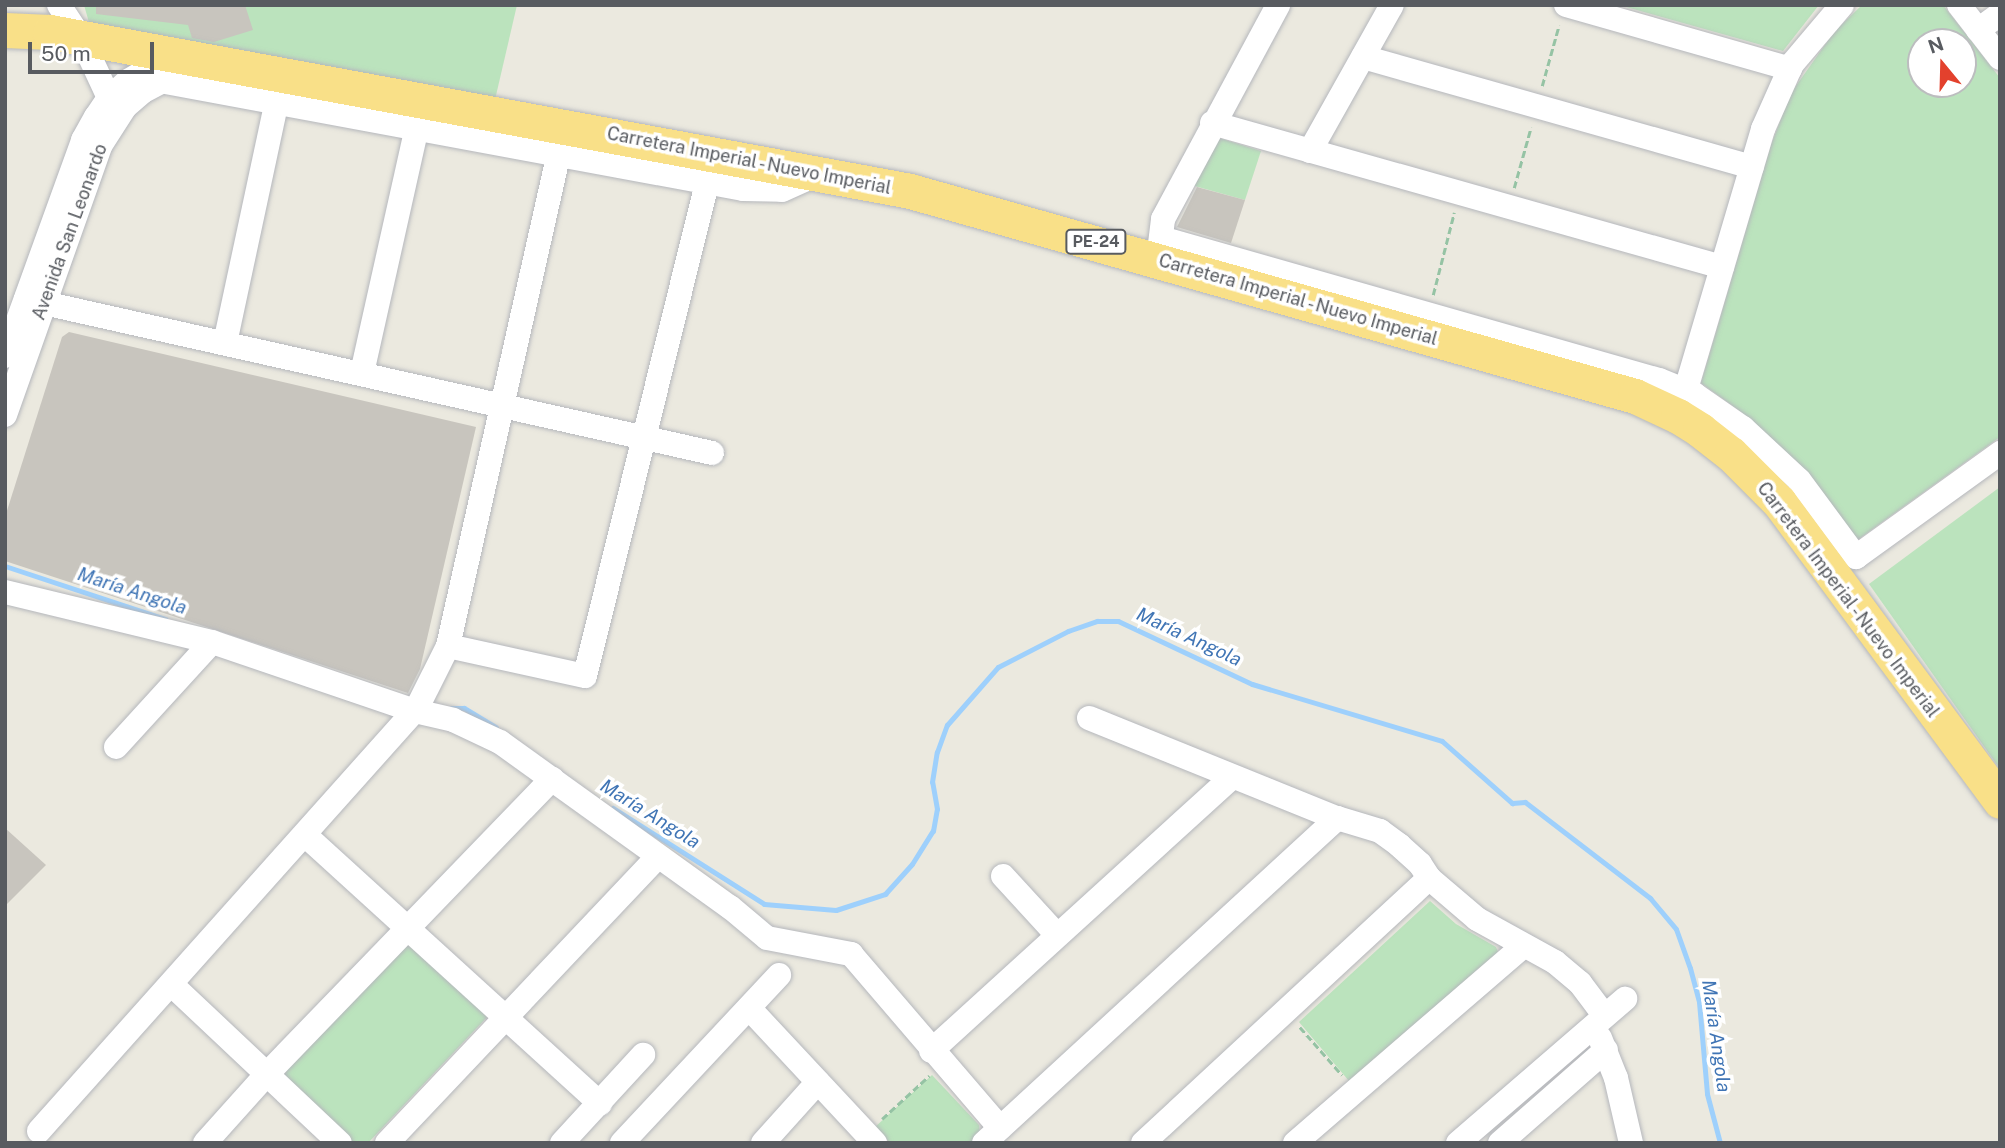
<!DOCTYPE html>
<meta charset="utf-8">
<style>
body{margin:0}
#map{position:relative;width:2005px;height:1148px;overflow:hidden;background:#ebe9df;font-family:"Public Sans",sans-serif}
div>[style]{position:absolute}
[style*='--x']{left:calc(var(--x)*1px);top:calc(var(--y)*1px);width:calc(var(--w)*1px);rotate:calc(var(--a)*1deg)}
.green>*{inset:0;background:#bbe3bd}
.stream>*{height:5px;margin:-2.5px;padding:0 2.5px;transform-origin:2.5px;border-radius:2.5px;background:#9ed0fc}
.building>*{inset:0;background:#c8c5be}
.path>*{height:2.5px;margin-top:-1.25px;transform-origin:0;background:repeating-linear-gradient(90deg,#95c3a4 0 7px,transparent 0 10.5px)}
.roads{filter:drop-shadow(0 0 2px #b5b7bc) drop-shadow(0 0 2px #b5b7bc)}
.minor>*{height:24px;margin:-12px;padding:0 12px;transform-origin:12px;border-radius:12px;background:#fff}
.highway>*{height:35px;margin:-17.5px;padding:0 17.5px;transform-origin:17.5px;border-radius:17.5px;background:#f9e088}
span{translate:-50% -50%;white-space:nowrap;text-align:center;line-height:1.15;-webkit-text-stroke:7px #fff;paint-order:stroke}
.shield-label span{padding:2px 5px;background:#fff;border:2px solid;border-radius:5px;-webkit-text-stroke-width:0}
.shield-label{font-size:16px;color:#585b60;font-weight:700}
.street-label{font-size:18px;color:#585b60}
.water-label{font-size:19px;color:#4075b5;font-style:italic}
.frame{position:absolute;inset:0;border:7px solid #585b60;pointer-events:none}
.north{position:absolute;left:1907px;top:28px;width:70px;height:70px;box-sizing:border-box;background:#fff;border:2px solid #bcbdbf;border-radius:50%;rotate:341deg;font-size:19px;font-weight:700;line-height:28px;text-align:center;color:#585b60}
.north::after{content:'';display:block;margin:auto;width:24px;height:32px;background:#e3412d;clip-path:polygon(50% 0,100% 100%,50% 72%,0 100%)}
.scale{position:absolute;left:28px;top:42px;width:126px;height:32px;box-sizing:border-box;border:4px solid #585b60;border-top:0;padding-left:9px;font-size:21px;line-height:24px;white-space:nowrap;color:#585b60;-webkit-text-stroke:5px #fff;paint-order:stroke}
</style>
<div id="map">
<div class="green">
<div style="clip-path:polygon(84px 5px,517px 5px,494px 104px,92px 33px)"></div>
<div style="clip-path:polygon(1619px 5px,1819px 5px,1783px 51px)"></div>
<div style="clip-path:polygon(evenodd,1862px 5px,1943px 5px,2000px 78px,2000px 437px,1856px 541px,1748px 417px,1701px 383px,1771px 145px,1791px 93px,1834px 32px,1862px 5px,1921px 42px,1963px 42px,1963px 84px,1921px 84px,1921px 42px)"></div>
<div style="clip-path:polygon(1216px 137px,1261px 151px,1245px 200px,1191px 185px)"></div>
<div style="clip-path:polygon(2000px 487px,2000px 769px,1869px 584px)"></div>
<div style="clip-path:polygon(1430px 901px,1456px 924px,1496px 947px,1498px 952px,1349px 1081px,1299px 1022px)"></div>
<div style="clip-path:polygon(405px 938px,490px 1014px,368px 1143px,353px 1143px,278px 1073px)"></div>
<div style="clip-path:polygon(932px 1075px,979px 1125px,980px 1133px,970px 1143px,890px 1143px,875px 1127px)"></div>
</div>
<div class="stream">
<div style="--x:5;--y:566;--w:169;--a:18.3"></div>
<div style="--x:451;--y:708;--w:13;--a:0"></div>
<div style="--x:464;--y:708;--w:37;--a:31"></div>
<div style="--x:613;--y:808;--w:179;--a:32.4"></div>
<div style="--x:764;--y:904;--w:72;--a:4.8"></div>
<div style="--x:836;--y:910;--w:52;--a:-18.1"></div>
<div style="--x:885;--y:894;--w:40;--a:-48"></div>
<div style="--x:912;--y:864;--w:39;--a:-58"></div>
<div style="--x:933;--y:831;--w:22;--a:-80"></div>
<div style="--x:937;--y:809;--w:27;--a:-100"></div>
<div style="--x:932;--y:782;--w:30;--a:-81"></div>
<div style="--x:937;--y:752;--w:29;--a:-70"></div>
<div style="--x:947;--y:725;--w:77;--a:-48.7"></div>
<div style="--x:998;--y:667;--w:79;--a:-27.2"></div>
<div style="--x:1068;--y:631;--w:31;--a:-19"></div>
<div style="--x:1097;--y:621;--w:21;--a:0"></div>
<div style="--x:1118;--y:621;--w:148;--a:25.2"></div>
<div style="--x:1252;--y:684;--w:198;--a:16.7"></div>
<div style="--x:1442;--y:741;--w:94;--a:41.5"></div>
<div style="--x:1512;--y:803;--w:13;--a:-4"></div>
<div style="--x:1525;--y:802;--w:158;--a:37.5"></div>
<div style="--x:1650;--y:898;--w:40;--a:50"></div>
<div style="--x:1676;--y:929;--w:41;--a:70.3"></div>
<div style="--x:1690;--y:968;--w:35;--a:75"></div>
<div style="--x:1699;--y:1002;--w:92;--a:85"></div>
<div style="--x:1707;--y:1094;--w:51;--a:75.1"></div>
</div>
<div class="building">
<div style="clip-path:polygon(96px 5px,245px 5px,253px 30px,214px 42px,192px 38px,188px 25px,96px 14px)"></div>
<div style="clip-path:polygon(1197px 187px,1245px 200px,1231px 243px,1177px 227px)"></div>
<div style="clip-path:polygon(69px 332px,476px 427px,420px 669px,408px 693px,5px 561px,5px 517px,62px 337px)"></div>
<div style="clip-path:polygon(5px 828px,46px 865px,5px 906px)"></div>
</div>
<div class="path">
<div style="--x:1542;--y:86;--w:63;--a:-74.4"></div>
<div style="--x:1514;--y:188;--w:63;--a:-74.4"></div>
<div style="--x:1433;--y:295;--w:85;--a:-75.6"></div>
<div style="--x:1300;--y:1027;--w:64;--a:48.8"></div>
<div style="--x:882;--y:1119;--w:64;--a:-42.5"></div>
</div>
<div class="roads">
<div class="minor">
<div style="--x:59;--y:5;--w:42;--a:56.7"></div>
<div style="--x:82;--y:40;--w:64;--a:65"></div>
<div style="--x:1566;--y:5;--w:233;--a:15.9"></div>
<div style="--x:1959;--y:5;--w:67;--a:52.3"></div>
<div style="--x:1978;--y:30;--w:27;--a:-36"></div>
<div style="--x:1363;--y:57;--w:404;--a:15.8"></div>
<div style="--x:160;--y:81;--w:593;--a:10.49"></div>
<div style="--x:743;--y:189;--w:39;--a:1"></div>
<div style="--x:782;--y:190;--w:42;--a:-24.1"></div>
<div style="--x:1212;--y:123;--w:530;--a:15.77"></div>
<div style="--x:1310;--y:151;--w:167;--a:-60.7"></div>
<div style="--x:1161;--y:238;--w:518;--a:15.92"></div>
<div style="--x:1659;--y:380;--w:38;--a:22"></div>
<div style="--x:1694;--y:394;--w:60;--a:34.8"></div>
<div style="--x:1743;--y:428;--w:76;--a:42.9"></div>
<div style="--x:1799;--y:480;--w:96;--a:53.5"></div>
<div style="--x:1856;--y:557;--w:178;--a:-35.8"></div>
<div style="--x:1159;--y:252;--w:33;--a:-83"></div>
<div style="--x:1163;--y:219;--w:243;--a:-61.7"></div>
<div style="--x:26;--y:299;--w:703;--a:12.65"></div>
<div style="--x:225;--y:343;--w:262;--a:-77.9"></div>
<div style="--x:5;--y:356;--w:230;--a:-70.1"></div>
<div style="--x:83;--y:140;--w:26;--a:-61"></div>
<div style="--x:96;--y:117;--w:23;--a:-56"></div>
<div style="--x:109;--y:98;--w:25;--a:-42"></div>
<div style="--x:128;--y:81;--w:52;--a:-30"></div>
<div style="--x:362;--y:373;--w:265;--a:-77.4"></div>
<div style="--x:1681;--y:406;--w:289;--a:-73.5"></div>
<div style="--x:1763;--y:129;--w:71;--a:-66"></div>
<div style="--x:1792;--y:64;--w:77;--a:-49.7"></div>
<div style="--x:5;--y:415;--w:285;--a:-70.5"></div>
<div style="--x:100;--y:146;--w:46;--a:-57.3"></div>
<div style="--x:125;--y:107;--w:23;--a:-41"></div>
<div style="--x:142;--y:92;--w:36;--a:-28"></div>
<div style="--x:5;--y:592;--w:213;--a:13.6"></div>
<div style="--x:212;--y:642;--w:214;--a:18.8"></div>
<div style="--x:415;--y:711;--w:39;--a:13"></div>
<div style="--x:453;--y:720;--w:52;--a:25.1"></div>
<div style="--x:500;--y:742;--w:283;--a:35.7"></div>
<div style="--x:730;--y:907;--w:48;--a:40"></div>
<div style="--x:767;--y:938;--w:86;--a:10.8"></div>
<div style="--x:851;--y:954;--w:229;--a:49.4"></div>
<div style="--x:448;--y:646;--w:140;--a:12.4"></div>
<div style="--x:585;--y:676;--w:508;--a:-76.1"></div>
<div style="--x:1089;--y:718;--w:267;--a:22"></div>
<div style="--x:1337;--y:818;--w:45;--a:16.8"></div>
<div style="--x:1380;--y:831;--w:24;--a:36"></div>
<div style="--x:1399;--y:845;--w:28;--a:42"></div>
<div style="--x:1420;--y:864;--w:17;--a:57"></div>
<div style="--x:1429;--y:878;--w:63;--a:40.5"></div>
<div style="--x:1477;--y:919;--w:89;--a:28.9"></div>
<div style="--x:1555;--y:962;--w:33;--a:40"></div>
<div style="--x:1580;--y:983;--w:40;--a:53"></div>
<div style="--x:116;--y:747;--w:142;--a:-47.6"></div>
<div style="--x:305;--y:835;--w:399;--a:42.3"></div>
<div style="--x:1003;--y:876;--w:80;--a:47.5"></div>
<div style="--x:171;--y:984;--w:232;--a:43.3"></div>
<div style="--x:749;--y:1008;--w:185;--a:47"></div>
<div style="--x:1600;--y:1038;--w:43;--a:68.2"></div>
<div style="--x:1616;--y:1078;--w:67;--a:77"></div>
<div style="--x:931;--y:1051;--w:407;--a:-42.3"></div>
<div style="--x:39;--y:1131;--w:567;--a:-48.22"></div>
<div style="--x:417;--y:708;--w:69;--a:-63.4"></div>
<div style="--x:448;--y:646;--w:533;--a:-77.32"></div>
<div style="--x:205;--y:1143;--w:91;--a:-48.1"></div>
<div style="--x:266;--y:1075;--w:412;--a:-46"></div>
<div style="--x:387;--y:1143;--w:393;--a:-46.6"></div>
<div style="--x:562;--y:1143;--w:120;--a:-47.4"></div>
<div style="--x:622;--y:1143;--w:230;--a:-46.9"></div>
<div style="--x:763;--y:1143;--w:82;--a:-48"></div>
<div style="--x:984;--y:1143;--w:480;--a:-42.6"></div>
<div style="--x:1143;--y:1143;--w:390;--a:-42.8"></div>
<div style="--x:1295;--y:1143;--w:301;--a:-40.8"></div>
<div style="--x:1458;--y:1143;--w:221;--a:-40.8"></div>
<div style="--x:1500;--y:1143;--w:141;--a:-41.3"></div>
</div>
<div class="highway">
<div style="--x:5;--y:30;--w:45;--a:2.5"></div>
<div style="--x:50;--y:32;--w:875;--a:10.47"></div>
<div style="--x:910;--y:191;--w:753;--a:15.79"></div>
<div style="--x:1635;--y:396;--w:47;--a:24.9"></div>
<div style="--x:1678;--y:416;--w:26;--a:32"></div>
<div style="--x:1700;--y:430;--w:39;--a:38"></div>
<div style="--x:1731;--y:454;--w:68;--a:45"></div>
<div style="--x:1779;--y:502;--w:372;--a:53.5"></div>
</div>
</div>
<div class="shield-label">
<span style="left:1096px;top:242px">PE-24</span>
</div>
<div class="street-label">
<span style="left:749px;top:161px;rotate:11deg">Carretera Imperial - Nuevo Imperial</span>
<span style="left:70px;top:232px;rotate:-70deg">Avenida San Leonardo</span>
<span style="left:1298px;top:300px;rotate:16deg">Carretera Imperial - Nuevo Imperial</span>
<span style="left:1848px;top:600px;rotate:53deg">Carretera Imperial - Nuevo Imperial</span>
</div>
<div class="water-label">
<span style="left:132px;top:591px;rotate:18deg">María Angola</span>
<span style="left:1189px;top:637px;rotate:25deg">María Angola</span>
<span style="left:650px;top:814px;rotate:32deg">María Angola</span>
<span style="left:1716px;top:1036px;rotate:82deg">María Angola</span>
</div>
<div class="frame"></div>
<div class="north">N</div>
<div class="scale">50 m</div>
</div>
